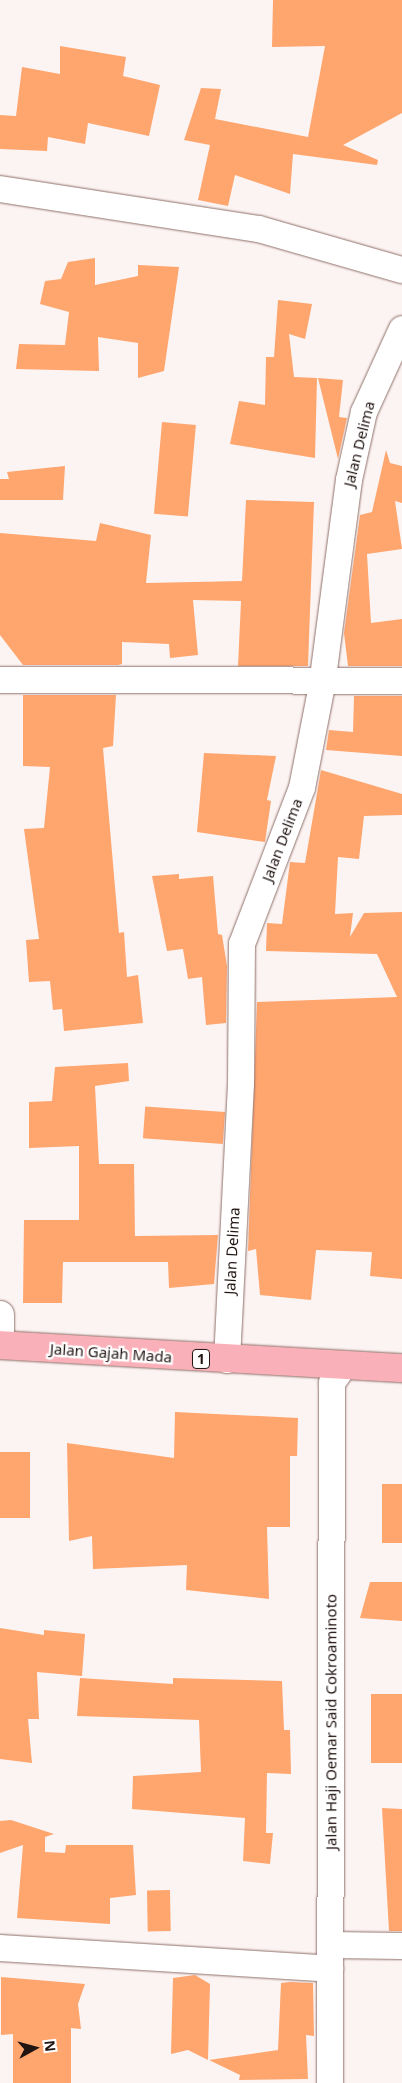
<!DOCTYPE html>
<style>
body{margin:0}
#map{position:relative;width:402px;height:2083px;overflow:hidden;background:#fcf4f3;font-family:"Noto Sans",sans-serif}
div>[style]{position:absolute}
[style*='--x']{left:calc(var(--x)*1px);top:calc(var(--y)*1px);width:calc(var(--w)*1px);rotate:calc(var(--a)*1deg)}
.building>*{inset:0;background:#ffa56e;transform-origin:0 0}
.roads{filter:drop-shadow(0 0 1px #8f7069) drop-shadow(0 0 1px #8f7069)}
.minor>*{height:26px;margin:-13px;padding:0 13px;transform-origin:13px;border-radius:13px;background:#fff}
.secondary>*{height:28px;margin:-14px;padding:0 14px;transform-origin:14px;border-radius:14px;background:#fff}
.trunk>*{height:28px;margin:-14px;padding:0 14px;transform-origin:14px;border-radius:14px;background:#fab0b8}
span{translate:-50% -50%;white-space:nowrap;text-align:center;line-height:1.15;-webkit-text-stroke:4.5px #fff;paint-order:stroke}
.shield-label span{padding:1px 4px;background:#fff;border:1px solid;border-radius:4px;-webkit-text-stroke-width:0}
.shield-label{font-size:14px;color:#211512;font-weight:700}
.street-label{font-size:15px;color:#211512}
.north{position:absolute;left:10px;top:2023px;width:50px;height:50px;-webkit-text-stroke:4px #fff;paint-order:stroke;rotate:83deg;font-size:14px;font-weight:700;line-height:20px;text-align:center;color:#211512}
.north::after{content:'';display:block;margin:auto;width:18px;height:22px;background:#211512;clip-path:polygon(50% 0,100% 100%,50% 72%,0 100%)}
</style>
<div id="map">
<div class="building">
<div style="clip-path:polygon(273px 0,402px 0,402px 113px,343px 145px,378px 160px,377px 165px,293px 154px,290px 194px,235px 175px,228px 206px,198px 200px,210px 145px,184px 140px,201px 88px,221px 89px,215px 119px,308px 137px,325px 46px,272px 47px)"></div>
<div style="clip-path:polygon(60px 46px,126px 57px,123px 76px,160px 85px,149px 136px,88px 123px,85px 144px,48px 137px,47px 151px,0 149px,0 115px,16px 116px,22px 67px,60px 74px)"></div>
<div style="clip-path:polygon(95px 258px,95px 285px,138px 276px,138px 265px,179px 267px,164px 371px,138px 378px,138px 343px,98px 337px,99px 371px,16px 369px,19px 344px,65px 345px,69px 312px,40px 304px,45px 281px,61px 279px,68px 262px)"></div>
<div style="clip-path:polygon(278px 300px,312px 304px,305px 339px,289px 334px,294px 377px,317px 378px,315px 458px,230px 444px,239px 401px,265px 405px,266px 357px,274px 357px)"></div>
<div style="clip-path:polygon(318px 378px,343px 380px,339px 417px,347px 418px,338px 459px)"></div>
<div style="left:162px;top:422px;width:34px;height:92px;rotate:5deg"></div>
<div style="clip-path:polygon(386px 450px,390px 463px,402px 466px,402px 503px,395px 501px,402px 549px,367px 554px,371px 623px,402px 619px,402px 666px,348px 666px,344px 633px,360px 515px,372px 512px)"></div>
<div style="clip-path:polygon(65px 466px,63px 500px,0 500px,0 479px,9px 479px,7px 472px)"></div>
<div style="clip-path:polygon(246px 500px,314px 502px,308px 666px,238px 666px,241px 601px,193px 600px,198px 655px,170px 658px,169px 644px,122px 642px,122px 664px,118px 665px,23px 665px,0 635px,0 533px,96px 541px,100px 523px,151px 535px,146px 583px,242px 581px)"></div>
<div style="clip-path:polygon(23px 695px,116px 695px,113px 746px,103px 748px,119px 933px,124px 932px,127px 977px,138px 975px,143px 1023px,64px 1031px,62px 1009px,53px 1010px,50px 981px,29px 982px,26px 940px,39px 939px,24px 829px,44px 828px,50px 767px,23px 766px)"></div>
<div style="clip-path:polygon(354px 696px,402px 696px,402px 756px,326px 750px,329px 730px,353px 732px)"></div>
<div style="clip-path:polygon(204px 753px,276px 756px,267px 800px,271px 801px,265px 842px,197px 832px)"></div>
<div style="clip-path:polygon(321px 770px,402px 794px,402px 815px,364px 816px,359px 859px,338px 857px,335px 914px,353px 913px,350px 937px,364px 913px,402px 912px,402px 1279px,370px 1276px,372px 1252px,316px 1250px,311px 1300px,260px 1295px,256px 1249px,248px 1251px,257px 1002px,397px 997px,377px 954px,266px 951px,267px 923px,282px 924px,290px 862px,305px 863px)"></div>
<div style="clip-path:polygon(179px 874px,179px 879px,213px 876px,218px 934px,222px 935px,227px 966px,226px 1023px,206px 1025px,202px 977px,188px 979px,183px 949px,167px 951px,152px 876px)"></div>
<div style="clip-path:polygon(128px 1063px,129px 1081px,95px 1086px,99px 1164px,134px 1164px,135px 1236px,218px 1235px,214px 1284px,169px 1288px,168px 1262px,63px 1262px,62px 1303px,23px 1303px,24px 1220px,79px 1220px,79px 1146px,29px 1148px,29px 1102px,52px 1101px,55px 1067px)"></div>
<div style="left:225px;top:1112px;width:32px;height:80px;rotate:94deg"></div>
<div style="clip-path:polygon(175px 1412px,298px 1418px,297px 1456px,290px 1456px,290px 1527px,267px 1527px,269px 1599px,186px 1590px,187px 1565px,93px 1569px,92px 1536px,69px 1541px,67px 1443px,174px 1458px)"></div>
<div style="left:0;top:1452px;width:30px;height:66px"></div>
<div style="left:382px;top:1484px;width:20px;height:59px"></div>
<div style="clip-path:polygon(370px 1582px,402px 1582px,402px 1621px,360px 1618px)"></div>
<div style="clip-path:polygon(0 1628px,44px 1635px,44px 1630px,85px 1634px,82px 1676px,37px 1672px,39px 1719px,28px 1719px,32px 1763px,0 1759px)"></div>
<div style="clip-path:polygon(80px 1678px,173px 1684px,173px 1678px,282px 1681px,284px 1730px,290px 1730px,291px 1774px,267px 1773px,266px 1833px,273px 1833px,270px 1864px,243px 1861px,245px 1818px,132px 1809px,133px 1776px,201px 1772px,199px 1720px,77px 1716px)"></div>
<div style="left:371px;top:1694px;width:31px;height:69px"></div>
<div style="clip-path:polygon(382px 1808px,402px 1809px,402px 1931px,389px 1931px)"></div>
<div style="clip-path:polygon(11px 1820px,54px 1834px,45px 1837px,45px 1852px,65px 1853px,66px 1845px,133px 1845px,136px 1895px,110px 1898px,110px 1924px,17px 1918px,23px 1845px,0 1853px,0 1821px)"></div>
<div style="left:170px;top:1890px;width:41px;height:23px;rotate:89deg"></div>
<div style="clip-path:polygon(195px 1975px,210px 1984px,208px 2060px,188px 2050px,171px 2054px,173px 1978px)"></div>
<div style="clip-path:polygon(1px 1977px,85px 1984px,78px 2004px,81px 2029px,71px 2028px,71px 2083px,13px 2083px,13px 2034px,1px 2035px)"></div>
<div style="clip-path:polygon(290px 1982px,313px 1983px,314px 2036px,306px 2035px,308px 2079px,239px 2080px,240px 2075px,209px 2060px,278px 2050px,281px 1983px)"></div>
</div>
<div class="roads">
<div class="minor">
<div style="--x:0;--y:189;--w:262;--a:8.8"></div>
<div style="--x:259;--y:229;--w:149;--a:16"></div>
<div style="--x:0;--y:680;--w:402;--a:0.1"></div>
<div style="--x:227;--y:1360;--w:276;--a:-87.1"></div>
<div style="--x:241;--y:1084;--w:140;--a:-89.6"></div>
<div style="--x:242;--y:944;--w:167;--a:-69"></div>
<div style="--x:302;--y:788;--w:105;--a:-79"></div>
<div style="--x:322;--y:685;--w:207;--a:-82.5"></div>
<div style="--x:349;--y:480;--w:70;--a:-77.6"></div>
<div style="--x:364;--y:412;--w:91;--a:-65.4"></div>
<div style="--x:331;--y:1945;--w:71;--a:0.8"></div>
<div style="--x:0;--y:1948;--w:331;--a:3.6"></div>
<div style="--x:330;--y:2083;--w:700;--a:-89.84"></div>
<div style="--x:332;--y:1383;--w:21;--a:-55"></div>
</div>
<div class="secondary">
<div style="--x:0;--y:1315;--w:30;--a:90"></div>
</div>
<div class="trunk">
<div style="--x:0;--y:1345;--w:403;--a:3.3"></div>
</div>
</div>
<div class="shield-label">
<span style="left:201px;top:1359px">1</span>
</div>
<div class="street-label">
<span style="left:359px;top:444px;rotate:-76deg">Jalan Delima</span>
<span style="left:282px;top:840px;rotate:-69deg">Jalan Delima</span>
<span style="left:232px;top:1251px;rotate:-87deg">Jalan Delima</span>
<span style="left:111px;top:1353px;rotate:4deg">Jalan Gajah Mada</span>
<span style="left:331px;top:1722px;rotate:-90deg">Jalan Haji Oemar Said Cokroaminoto</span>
</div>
<div class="north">N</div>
</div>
